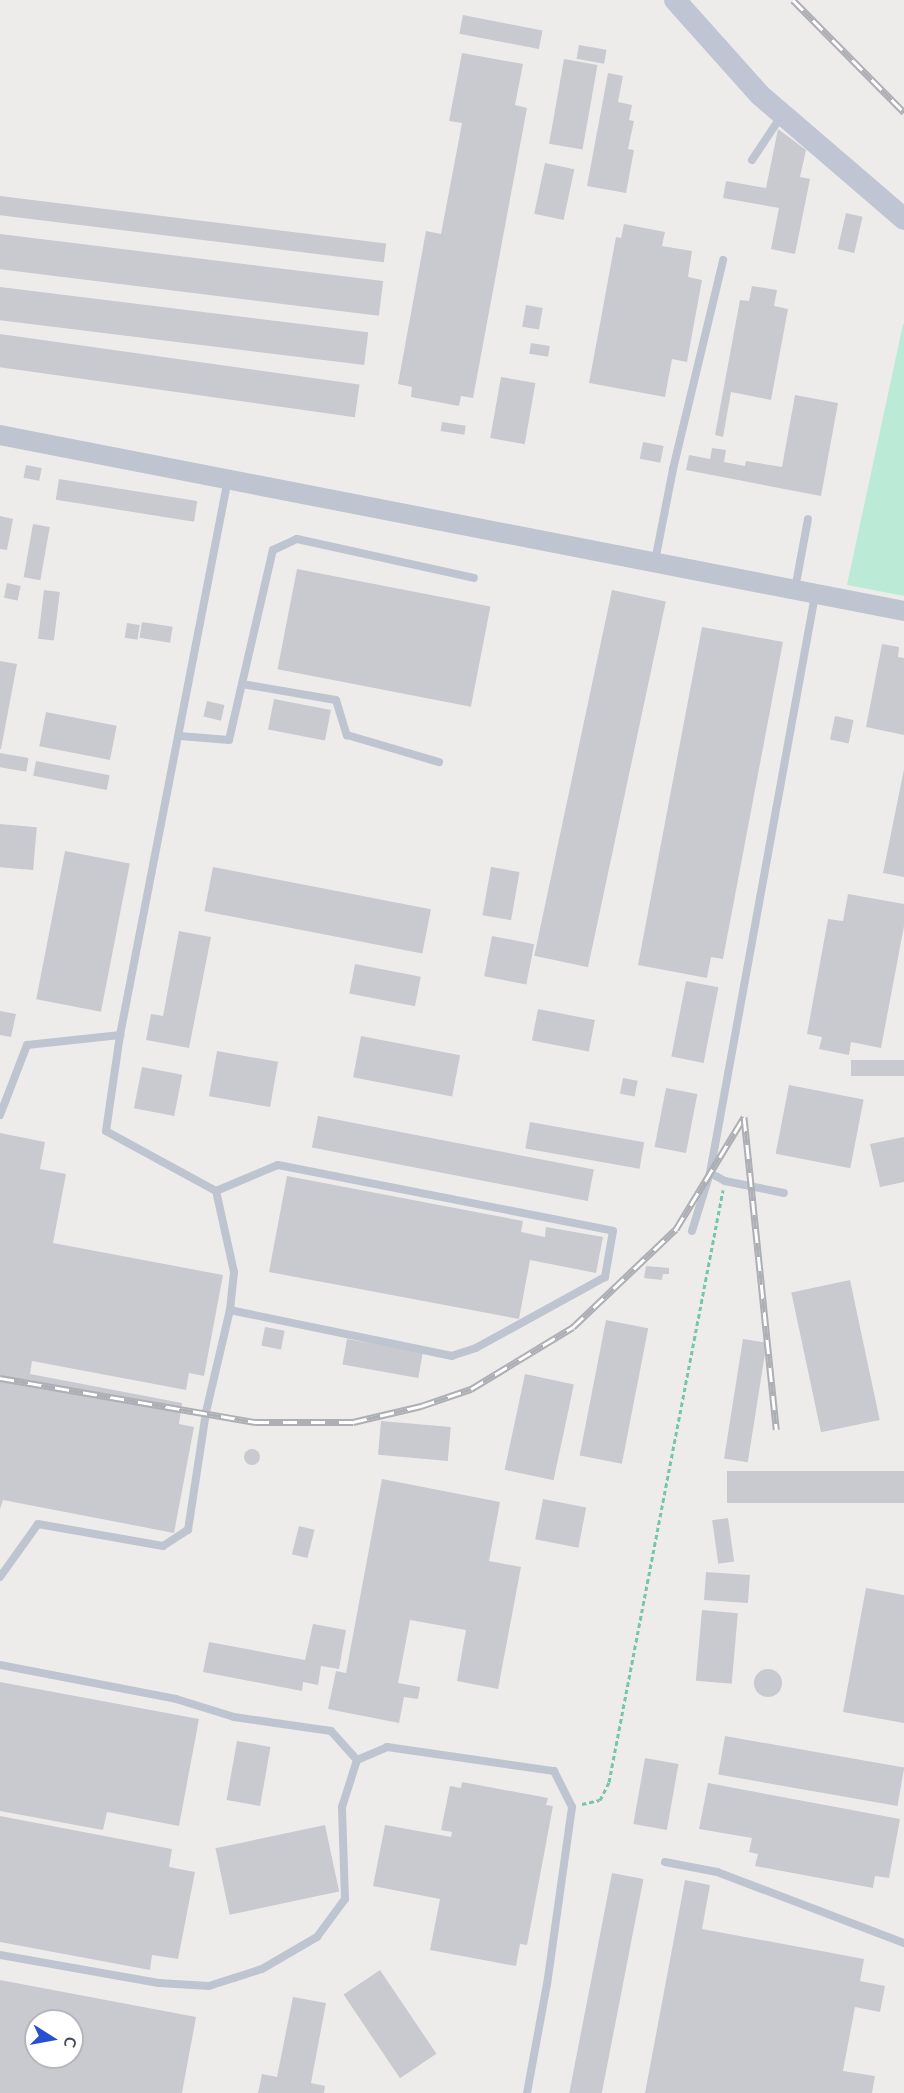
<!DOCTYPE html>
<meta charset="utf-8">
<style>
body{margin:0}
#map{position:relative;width:904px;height:2093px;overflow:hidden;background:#eeeceb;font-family:"Nunito Sans",sans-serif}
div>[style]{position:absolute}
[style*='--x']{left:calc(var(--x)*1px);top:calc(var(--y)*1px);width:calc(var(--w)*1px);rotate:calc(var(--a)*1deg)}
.green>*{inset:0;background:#bbead6}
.building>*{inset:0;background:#c9c9d0;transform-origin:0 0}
.round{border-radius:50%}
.path>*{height:3px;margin-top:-1.5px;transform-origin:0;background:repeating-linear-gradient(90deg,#76c5ad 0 4.5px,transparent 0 7.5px)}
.service>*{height:8px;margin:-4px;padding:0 4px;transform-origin:4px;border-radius:4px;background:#bfc5d0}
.tertiary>*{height:20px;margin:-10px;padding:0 10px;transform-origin:10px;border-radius:10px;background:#bfc5d0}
.secondary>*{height:22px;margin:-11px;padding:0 11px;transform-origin:11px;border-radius:11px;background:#bfc5d3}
.rail>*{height:7px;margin-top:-3.5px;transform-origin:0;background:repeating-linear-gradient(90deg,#fff 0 14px,#aeafb5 0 28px);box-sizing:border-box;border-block:2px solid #aeafb5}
span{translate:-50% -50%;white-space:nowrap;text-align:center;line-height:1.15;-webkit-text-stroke:6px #fff;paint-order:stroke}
.north{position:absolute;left:24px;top:2009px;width:60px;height:60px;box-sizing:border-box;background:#fff;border:2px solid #b5b7bc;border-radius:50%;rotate:101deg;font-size:16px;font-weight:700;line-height:24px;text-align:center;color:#454b57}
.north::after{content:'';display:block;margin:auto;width:21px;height:27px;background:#2650ce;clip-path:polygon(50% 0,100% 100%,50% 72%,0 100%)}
</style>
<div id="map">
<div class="green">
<div style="clip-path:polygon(903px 324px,904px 324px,904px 596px,847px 585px)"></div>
</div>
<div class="building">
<div style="left:463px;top:15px;width:81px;height:19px;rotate:11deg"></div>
<div style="left:579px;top:45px;width:28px;height:14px;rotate:10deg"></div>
<div style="clip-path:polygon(462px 53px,523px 64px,515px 105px,527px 108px,473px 398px,461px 396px,459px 406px,411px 397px,412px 387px,398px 384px,426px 231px,441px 234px,462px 123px,449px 121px)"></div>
<div style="left:564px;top:59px;width:34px;height:86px;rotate:10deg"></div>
<div style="clip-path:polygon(608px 73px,623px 76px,618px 102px,632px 105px,629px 120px,634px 121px,628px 149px,634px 150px,626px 193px,587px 186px)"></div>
<div style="clip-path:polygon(778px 129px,806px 150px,800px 177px,810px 179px,795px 254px,771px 249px,779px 208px,723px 198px,726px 181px,766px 188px)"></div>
<div style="left:545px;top:163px;width:30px;height:52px;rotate:12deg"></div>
<div style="left:0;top:196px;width:389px;height:19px;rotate:7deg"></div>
<div style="left:846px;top:213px;width:17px;height:37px;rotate:13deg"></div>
<div style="clip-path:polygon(624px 224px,665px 232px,662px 246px,692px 251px,688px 277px,702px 280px,687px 362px,672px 359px,665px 397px,589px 383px,616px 237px,621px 238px)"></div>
<div style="left:0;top:234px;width:386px;height:35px;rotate:7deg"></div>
<div style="clip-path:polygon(752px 286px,777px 290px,774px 306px,788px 309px,771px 400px,731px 392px,723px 437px,715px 435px,740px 300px,749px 301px)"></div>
<div style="left:0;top:287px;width:371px;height:33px;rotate:7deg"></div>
<div style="left:526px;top:305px;width:17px;height:22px;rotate:10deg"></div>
<div style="left:0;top:334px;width:363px;height:33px;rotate:8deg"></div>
<div style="left:531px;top:343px;width:19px;height:11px;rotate:9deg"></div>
<div style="left:501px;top:377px;width:35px;height:62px;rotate:10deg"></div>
<div style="clip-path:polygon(795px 395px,838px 403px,821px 496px,686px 470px,689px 455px,710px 459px,712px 448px,726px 450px,724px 462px,745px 466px,746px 461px,782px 467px)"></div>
<div style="left:442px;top:422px;width:24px;height:9px;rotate:9deg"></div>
<div style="left:643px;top:442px;width:21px;height:17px;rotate:11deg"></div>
<div style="left:26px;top:465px;width:16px;height:13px;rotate:11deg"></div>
<div style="left:59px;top:479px;width:140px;height:21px;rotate:9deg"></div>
<div style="clip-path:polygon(0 516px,13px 519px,7px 550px,0 549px)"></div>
<div style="left:33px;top:524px;width:17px;height:54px;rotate:10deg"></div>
<div style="left:297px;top:569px;width:197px;height:102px;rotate:11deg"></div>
<div style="left:7px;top:583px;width:14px;height:15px;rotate:12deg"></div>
<div style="left:44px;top:590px;width:16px;height:49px;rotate:7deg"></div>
<div style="left:612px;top:590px;width:55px;height:374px;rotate:12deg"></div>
<div style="left:142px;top:622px;width:31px;height:16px;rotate:9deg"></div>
<div style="left:127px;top:623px;width:13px;height:15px;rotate:9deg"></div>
<div style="clip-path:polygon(702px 627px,783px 642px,723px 959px,711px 957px,707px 978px,638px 965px)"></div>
<div style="clip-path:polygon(882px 644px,899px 647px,898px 657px,904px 658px,904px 735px,866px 727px)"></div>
<div style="clip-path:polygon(0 661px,17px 664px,1px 749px,0 749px)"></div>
<div style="left:274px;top:699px;width:58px;height:31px;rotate:11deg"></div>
<div style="left:207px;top:701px;width:18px;height:16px;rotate:13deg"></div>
<div style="left:46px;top:712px;width:72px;height:35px;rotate:11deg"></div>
<div style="left:835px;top:716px;width:19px;height:24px;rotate:12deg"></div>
<div style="left:0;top:753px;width:29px;height:14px;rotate:10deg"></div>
<div style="left:36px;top:761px;width:75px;height:15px;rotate:11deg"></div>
<div style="clip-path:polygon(904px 769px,904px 877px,883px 873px)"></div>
<div style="left:0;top:824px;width:37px;height:43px;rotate:5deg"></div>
<div style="left:65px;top:851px;width:66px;height:151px;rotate:11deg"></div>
<div style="left:213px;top:867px;width:222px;height:45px;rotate:11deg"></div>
<div style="left:491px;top:867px;width:29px;height:49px;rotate:10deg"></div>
<div style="clip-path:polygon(848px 894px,904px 904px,904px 926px,881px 1048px,851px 1042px,849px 1055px,819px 1049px,822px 1037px,807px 1034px,828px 919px,843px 921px)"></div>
<div style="clip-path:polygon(179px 931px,211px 937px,189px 1048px,146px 1040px,151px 1014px,163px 1016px)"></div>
<div style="left:492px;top:936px;width:43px;height:41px;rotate:11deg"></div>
<div style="left:355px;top:964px;width:67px;height:30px;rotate:11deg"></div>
<div style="left:686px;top:981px;width:33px;height:77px;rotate:11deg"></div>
<div style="left:538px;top:1009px;width:58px;height:32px;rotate:11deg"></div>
<div style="clip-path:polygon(0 1011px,16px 1014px,11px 1037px,0 1035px)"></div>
<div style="left:361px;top:1036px;width:101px;height:42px;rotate:11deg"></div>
<div style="left:217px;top:1051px;width:62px;height:46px;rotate:10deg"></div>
<div style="left:904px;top:1060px;width:16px;height:53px;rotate:90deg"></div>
<div style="left:142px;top:1067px;width:41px;height:42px;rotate:11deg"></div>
<div style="left:623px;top:1078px;width:15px;height:16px;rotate:11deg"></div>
<div style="left:789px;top:1085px;width:76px;height:70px;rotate:11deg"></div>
<div style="left:666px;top:1088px;width:32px;height:60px;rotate:11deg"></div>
<div style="left:318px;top:1116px;width:281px;height:32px;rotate:11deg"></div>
<div style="left:530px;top:1122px;width:116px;height:27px;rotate:10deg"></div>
<div style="clip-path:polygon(0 1133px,45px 1142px,40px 1169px,66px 1174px,53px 1243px,223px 1275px,204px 1376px,189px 1373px,186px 1390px,32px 1361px,30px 1374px,182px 1403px,179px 1424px,194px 1427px,174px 1533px,3px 1500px,0 1509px)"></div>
<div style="clip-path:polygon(904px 1137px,904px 1182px,880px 1187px,870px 1144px)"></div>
<div style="clip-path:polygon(287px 1176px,523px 1221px,521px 1232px,545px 1237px,546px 1227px,603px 1237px,596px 1273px,530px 1260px,519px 1319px,269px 1272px)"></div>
<div style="clip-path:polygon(646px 1266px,669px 1268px,669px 1274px,663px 1274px,662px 1280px,644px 1278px)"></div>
<div style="left:850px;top:1280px;width:143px;height:60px;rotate:78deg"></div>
<div style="left:606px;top:1320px;width:43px;height:138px;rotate:11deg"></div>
<div style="left:265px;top:1327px;width:20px;height:19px;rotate:11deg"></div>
<div style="left:347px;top:1339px;width:77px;height:26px;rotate:10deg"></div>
<div style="left:743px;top:1339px;width:24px;height:121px;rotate:9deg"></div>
<div style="left:525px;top:1374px;width:50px;height:98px;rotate:12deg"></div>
<div style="left:381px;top:1421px;width:70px;height:34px;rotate:5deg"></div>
<div class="round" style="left:244px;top:1449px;width:16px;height:16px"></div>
<div style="left:904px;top:1471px;width:32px;height:177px;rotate:90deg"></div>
<div style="clip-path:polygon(382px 1479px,500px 1502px,489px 1561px,521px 1567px,498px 1689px,457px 1681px,466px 1630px,410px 1620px,398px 1683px,420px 1687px,418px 1699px,404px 1697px,399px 1723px,328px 1709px,336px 1671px,346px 1673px)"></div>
<div style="left:543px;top:1499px;width:44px;height:41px;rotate:11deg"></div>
<div style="left:728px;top:1518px;width:44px;height:16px;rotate:82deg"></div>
<div style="left:299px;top:1526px;width:16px;height:29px;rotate:14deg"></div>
<div style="left:706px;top:1572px;width:44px;height:28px;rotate:4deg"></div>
<div style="clip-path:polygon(866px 1588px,904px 1595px,904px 1723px,843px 1712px)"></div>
<div style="left:702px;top:1610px;width:36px;height:71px;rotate:5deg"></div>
<div style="clip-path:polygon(313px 1624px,346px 1630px,339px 1669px,321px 1666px,318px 1685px,303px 1682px,302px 1691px,203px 1672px,209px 1642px,305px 1660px)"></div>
<div class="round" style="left:754px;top:1669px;width:28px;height:28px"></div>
<div style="clip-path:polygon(0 1682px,199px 1719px,179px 1826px,107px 1812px,103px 1830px,0 1811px)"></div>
<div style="left:725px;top:1736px;width:182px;height:39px;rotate:10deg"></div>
<div style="left:237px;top:1741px;width:34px;height:60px;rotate:10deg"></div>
<div style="left:645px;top:1758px;width:34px;height:67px;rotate:10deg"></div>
<div style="clip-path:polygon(462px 1782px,548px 1798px,546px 1805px,553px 1806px,527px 1945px,520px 1944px,516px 1966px,430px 1950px,440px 1899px,373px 1886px,385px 1825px,451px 1837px,452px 1832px,441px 1830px,450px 1786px,461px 1788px)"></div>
<div style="clip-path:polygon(708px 1783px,900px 1819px,889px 1878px,875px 1876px,873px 1888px,755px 1866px,758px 1854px,749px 1852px,752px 1838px,699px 1829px)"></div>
<div style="clip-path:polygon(0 1816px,172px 1849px,169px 1867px,195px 1872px,178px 1959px,152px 1955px,150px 1970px,0 1942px)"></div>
<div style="left:325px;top:1825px;width:68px;height:112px;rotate:78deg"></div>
<div style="left:612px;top:1873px;width:32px;height:224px;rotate:11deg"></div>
<div style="clip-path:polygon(685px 1880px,710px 1885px,702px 1929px,864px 1959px,860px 1981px,885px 1986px,880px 2012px,855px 2007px,843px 2071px,875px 2076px,872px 2093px,645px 2093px)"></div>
<div style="left:380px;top:1970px;width:101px;height:44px;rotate:56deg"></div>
<div style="clip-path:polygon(evenodd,0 1980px,196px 2017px,182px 2093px,0 2093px,0 1980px,36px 2021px,72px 2021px,72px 2057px,36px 2057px,36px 2021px)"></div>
<div style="clip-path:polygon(293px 1997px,326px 2003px,311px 2083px,325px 2086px,324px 2093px,258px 2093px,262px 2074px,277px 2077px)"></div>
</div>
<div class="path">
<div style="--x:582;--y:1804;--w:18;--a:-13"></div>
<div style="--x:600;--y:1800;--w:20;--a:-63"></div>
<div style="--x:609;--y:1782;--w:603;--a:-79.1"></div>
</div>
<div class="service">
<div style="--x:752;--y:160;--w:54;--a:-56.3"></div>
<div style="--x:655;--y:561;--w:94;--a:-78.9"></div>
<div style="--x:673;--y:469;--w:215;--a:-76.5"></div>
<div style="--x:795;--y:589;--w:71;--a:-79.5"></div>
<div style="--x:242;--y:684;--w:95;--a:9.7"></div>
<div style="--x:336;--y:700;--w:37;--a:73"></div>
<div style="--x:347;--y:735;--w:96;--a:16.4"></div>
<div style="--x:180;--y:736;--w:49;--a:4.7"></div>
<div style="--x:229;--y:740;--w:195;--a:-77"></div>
<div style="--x:273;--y:550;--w:26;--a:-25"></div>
<div style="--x:297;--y:539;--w:181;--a:12.4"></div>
<div style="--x:0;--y:1115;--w:75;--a:-68.9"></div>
<div style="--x:27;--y:1045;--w:94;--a:-6.1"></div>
<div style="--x:710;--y:1173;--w:17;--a:28"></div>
<div style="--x:725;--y:1181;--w:60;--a:11.5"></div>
<div style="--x:216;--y:1191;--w:67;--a:-22.8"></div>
<div style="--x:278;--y:1165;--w:341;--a:11.1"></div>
<div style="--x:613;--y:1231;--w:47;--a:99.9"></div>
<div style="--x:605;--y:1277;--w:147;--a:151.2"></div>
<div style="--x:476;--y:1348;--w:25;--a:162"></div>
<div style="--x:452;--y:1356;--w:227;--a:-168.3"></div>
<div style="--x:692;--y:1231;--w:61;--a:-72.8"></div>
<div style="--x:710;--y:1173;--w:587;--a:-79.7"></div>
<div style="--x:0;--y:1577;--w:65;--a:-54.4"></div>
<div style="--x:38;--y:1524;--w:127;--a:10"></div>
<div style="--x:163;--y:1546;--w:30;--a:-33"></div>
<div style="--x:188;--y:1530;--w:119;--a:-81.3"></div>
<div style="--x:206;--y:1412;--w:105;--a:-76.8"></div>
<div style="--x:230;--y:1310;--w:38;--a:-84"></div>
<div style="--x:234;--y:1272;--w:83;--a:-102.5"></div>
<div style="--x:216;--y:1191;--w:125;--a:-151.4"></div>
<div style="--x:106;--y:1131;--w:97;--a:-81.7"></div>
<div style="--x:120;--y:1035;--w:566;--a:-79.01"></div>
<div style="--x:0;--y:1665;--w:179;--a:10.9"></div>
<div style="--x:176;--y:1699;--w:61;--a:17.2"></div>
<div style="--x:234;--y:1717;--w:98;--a:8.2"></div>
<div style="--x:331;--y:1731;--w:39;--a:48"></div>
<div style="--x:665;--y:1862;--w:53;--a:10.9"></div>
<div style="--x:717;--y:1872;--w:200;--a:20.8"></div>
<div style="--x:0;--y:1955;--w:161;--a:10"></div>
<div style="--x:159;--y:1983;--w:50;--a:3.4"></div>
<div style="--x:209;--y:1986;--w:26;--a:-18"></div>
<div style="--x:234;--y:1978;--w:29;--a:-18"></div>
<div style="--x:262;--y:1969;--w:64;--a:-30.2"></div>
<div style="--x:317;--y:1937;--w:47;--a:-53.6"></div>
<div style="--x:345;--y:1899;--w:92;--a:-91.9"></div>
<div style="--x:342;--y:1807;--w:49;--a:-72.3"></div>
<div style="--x:357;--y:1760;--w:33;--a:-23"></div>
<div style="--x:387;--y:1747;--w:169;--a:8.2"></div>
<div style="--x:554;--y:1771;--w:40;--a:63.4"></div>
<div style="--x:572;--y:1807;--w:179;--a:98"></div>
<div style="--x:547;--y:1984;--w:111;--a:100.4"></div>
</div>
<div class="tertiary">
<div style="--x:0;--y:435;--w:921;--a:11.02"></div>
</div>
<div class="secondary">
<div style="--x:675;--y:0;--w:127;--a:48.2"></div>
<div style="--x:760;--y:95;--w:190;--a:40.7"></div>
</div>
<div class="rail">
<div style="--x:793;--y:0;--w:158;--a:45.3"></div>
<div style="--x:0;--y:1378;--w:259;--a:9.8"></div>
<div style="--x:255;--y:1422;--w:98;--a:0"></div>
<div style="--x:353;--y:1422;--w:70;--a:-13.2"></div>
<div style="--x:421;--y:1406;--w:53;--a:-18.8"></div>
<div style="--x:471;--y:1389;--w:119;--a:-31.3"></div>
<div style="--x:573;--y:1327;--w:142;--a:-43.6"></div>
<div style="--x:676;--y:1229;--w:131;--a:-58.7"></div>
<div style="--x:744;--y:1117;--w:314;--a:84.1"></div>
</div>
<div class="north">С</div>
</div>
